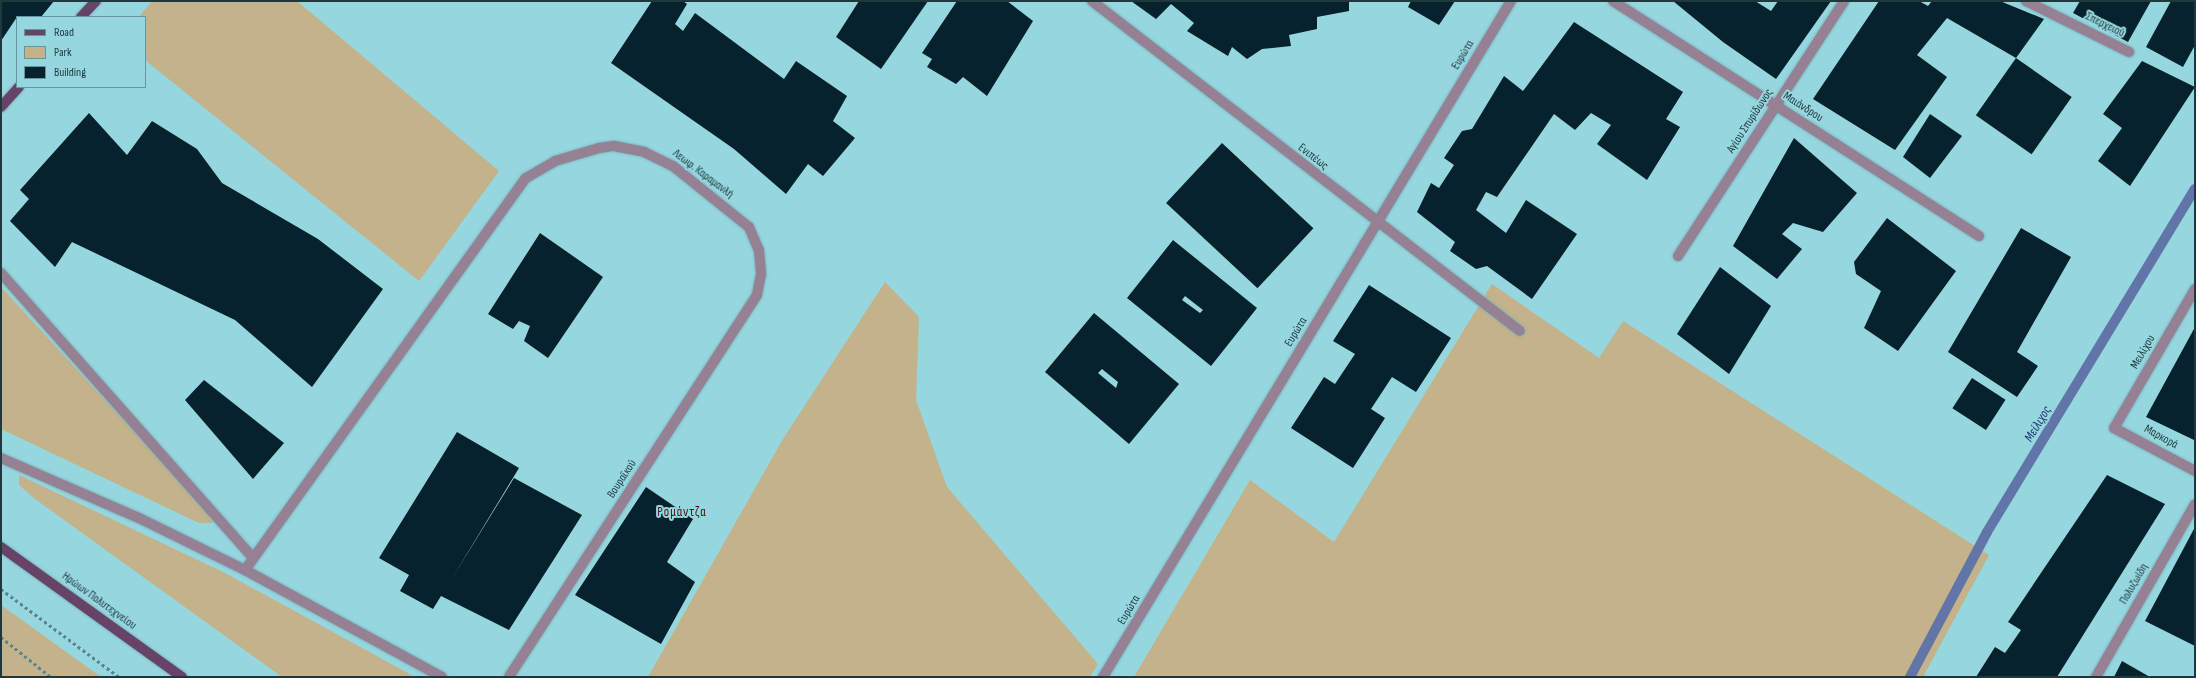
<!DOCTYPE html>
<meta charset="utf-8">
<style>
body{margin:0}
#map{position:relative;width:2196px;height:678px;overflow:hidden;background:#96d6df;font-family:"Sofia Sans Condensed",sans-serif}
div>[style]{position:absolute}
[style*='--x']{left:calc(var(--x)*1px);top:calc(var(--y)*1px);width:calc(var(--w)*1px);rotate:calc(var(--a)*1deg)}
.green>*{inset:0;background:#c3b28a}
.stream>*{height:10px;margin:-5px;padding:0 5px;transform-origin:5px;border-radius:5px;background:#6175a9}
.building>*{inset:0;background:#06222d;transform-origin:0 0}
.path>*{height:2.5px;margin-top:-1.25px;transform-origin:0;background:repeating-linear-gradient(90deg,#59858b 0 3px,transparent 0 6px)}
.roads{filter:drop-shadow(0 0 1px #7cb3bb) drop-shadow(0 0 1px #7cb3bb)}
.minor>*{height:10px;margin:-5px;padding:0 5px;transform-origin:5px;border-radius:5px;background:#958094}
.major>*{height:10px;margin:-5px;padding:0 5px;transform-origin:5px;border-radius:5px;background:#674467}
span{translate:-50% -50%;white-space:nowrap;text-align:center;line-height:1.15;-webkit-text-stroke:4px #96d6df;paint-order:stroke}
.street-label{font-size:12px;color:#1e383b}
.water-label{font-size:13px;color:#1f3374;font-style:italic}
.neighbourhood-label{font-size:13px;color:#510d0b;letter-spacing:1px}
.frame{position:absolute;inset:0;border:2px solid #1e383b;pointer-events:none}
.legend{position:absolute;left:16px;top:16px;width:130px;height:72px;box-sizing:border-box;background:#96d6df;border:1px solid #66979d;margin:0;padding:5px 7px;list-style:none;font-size:12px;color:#1e383b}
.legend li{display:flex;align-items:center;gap:8px;height:20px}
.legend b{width:20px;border:1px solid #66979d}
</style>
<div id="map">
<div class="green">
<div style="clip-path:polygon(152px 1px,297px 1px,499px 171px,419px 281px,145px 60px,145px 17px,139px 17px)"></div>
<div style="clip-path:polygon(885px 282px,919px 317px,916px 400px,947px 487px,1098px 664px,1090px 677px,648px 677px,783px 439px)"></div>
<div style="clip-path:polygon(1492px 284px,1599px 358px,1623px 321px,1989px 555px,1923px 677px,1134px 677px,1250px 480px,1334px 542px)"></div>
<div style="clip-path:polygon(1px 287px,164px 464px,213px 520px,212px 523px,199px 523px,1px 429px)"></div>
<div style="clip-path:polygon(19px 475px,225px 573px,415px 677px,282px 677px,35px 499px,19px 485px)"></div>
<div style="clip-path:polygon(1px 605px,101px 677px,1px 677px)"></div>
</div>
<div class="stream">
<div style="--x:1910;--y:677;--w:164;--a:-62"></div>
<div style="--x:1987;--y:532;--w:401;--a:-58.8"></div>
</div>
<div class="building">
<div style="clip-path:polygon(1px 1px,54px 1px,41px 17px,17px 17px,1px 41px)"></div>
<div style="clip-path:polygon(652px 1px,683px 1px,687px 4px,675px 24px,683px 31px,695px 13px,784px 79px,796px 61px,847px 96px,833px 121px,855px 138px,823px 176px,808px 164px,786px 194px,734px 149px,611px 63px)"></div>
<div style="clip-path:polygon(859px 1px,928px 1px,881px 69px,836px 37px)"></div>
<div style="clip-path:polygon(957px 1px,1007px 1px,1033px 21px,987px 96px,963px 77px,956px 84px,927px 67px,932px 59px,922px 53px)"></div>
<div style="clip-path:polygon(1131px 1px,1349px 1px,1349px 11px,1317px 17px,1317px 29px,1289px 35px,1291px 46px,1262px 49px,1247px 59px,1232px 47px,1228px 56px,1187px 31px,1194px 23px,1171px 4px,1156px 19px)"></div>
<div style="clip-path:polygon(1411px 1px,1455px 1px,1439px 25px,1408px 7px)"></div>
<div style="clip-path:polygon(1673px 1px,1755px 1px,1771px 11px,1778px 1px,1831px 1px,1776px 79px,1723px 42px)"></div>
<div style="clip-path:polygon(1879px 1px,1919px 1px,1928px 6px,1932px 1px,2000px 1px,2044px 19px,2016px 58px,1947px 18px,1917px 55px,1947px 77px,1895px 150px,1813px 99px)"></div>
<div style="clip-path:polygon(2080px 1px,2151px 1px,2128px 42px,2073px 13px)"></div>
<div style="clip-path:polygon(2171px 1px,2195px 1px,2195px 45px,2183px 67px,2146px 47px)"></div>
<div style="clip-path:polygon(1574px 22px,1683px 92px,1666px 119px,1680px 127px,1647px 180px,1597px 144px,1611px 125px,1591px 113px,1575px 130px,1554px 114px,1497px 197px,1486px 192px,1476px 210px,1506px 233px,1526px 200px,1577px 234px,1532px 299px,1487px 266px,1476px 269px,1450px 251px,1455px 242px,1417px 212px,1431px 183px,1439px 188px,1454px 165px,1444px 158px,1462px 131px,1472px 129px,1504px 76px,1523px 91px)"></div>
<div style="left:2016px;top:58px;width:68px;height:70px;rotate:35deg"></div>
<div style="clip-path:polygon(2142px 61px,2195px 87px,2130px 186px,2098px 161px,2122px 128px,2103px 114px)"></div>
<div style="clip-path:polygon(89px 113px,127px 155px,152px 121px,197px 149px,222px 183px,318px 239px,383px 289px,312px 387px,235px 320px,72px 242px,55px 267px,10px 221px,29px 199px,20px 190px)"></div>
<div style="clip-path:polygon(1930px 114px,1962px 136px,1930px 178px,1903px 157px)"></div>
<div style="clip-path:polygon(1794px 138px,1857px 193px,1823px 232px,1793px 223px,1782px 234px,1802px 249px,1777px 279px,1733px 246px)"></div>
<div style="left:1222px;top:143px;width:125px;height:82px;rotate:43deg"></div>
<div style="clip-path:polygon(1887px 218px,1956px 271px,1898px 351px,1864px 328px,1881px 291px,1856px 274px,1854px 262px)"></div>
<div style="clip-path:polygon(2021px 228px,2071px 257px,2017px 352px,2038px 366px,2017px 397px,1948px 352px)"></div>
<div style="clip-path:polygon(540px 233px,603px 277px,548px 358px,524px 341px,530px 326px,519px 321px,513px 329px,488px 314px)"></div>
<div style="clip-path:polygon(evenodd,1173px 240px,1257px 308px,1211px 366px,1127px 298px,1173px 240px,1185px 296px,1203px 310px,1200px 313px,1182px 300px,1185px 296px)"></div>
<div style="clip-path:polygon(1720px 267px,1771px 306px,1729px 374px,1677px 334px)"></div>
<div style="clip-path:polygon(1369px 285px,1451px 338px,1416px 392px,1392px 377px,1371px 409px,1385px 418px,1353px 468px,1291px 428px,1324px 377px,1335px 384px,1355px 354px,1333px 341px)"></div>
<div style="clip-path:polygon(evenodd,1094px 313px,1179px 384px,1129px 444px,1045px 372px,1094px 313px,1102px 369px,1118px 382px,1116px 388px,1098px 373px,1102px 369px)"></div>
<div style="clip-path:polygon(2195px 327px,2195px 439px,2194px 440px,2146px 417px)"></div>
<div style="left:1972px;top:378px;width:40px;height:36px;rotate:33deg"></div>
<div style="clip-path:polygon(204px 380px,284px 443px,253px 479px,185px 400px)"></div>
<div style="clip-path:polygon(457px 432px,519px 468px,451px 580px,514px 478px,582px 515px,509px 630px,441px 596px,433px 609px,400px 591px,409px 575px,379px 558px)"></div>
<div style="clip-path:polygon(2107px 475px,2165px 504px,2057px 677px,1976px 677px,1995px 647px,2005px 653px,2021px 630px,2008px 622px)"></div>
<div style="clip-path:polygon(646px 487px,693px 519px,667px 562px,695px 582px,661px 644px,575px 595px)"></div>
<div style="clip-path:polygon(2195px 527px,2195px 646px,2145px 621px)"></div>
<div style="clip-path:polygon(2122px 661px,2150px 677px,2114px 677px)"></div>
</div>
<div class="path">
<div style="--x:1;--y:589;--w:147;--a:36.7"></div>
<div style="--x:1;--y:637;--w:64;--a:38.7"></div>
</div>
<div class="roads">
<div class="minor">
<div style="--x:1092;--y:1;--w:540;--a:37.63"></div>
<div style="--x:1613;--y:1;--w:435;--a:32.7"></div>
<div style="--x:2026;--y:1;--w:115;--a:26.3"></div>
<div style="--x:1678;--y:256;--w:304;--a:-56.9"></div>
<div style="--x:1;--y:273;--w:380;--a:48.5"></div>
<div style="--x:2195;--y:289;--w:161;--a:120.2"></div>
<div style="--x:2114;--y:428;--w:92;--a:28"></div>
<div style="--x:1;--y:458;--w:150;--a:23.5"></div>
<div style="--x:139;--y:518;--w:118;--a:26.1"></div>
<div style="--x:245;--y:570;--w:224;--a:28.5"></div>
<div style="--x:245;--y:570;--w:482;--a:-54.4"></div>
<div style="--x:526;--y:178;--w:34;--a:-30"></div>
<div style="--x:555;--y:161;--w:46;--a:-16.5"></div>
<div style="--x:599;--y:148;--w:15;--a:-8"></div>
<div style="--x:614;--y:146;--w:31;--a:11"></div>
<div style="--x:644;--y:152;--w:32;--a:26"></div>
<div style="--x:673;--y:166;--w:97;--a:38.8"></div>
<div style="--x:749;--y:227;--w:25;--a:67"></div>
<div style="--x:759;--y:250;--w:24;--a:85"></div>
<div style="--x:761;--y:274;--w:21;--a:101"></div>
<div style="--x:757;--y:295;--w:455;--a:123"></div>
<div style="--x:1103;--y:677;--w:790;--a:-58.89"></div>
<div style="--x:2096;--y:677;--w:199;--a:-60.2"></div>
</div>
<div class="major">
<div style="--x:81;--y:17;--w:22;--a:-47"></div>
<div style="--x:1;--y:107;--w:27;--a:-48"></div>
<div style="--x:1;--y:547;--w:223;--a:35.7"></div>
</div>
</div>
<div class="street-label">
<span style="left:2105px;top:25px;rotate:26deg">Σπερχειού</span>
<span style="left:1463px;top:55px;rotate:-59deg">Ευρώτα</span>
<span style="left:1803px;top:107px;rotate:33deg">Μαιάνδρου</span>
<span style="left:1750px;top:121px;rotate:-57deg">Αγίου Σπυρίδωνος</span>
<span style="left:1313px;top:157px;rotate:38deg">Ενιπέως</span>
<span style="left:703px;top:174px;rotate:37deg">Λεωφ. Καραμανλή</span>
<span style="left:1296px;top:332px;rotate:-59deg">Ευρώτα</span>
<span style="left:2143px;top:352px;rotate:-60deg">Μειλίχου</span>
<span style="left:2161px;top:437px;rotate:29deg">Μαρκορά</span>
<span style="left:622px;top:479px;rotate:-57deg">Βουραϊκού</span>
<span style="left:2134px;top:584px;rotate:-60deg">Πολυζωίδη</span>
<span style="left:99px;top:601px;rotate:36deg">Ηρώων Πολυτεχνείου</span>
<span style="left:1129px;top:610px;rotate:-59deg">Ευρώτα</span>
</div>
<div class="water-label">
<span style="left:2038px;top:424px;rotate:-59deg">Μείλιχος</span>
</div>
<div class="neighbourhood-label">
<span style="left:682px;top:512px">Ρομάντζα</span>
</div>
<div class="frame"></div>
<ul class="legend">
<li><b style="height:5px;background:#674467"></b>Road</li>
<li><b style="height:11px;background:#c3b28a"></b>Park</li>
<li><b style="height:11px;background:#06222d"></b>Building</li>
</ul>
</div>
